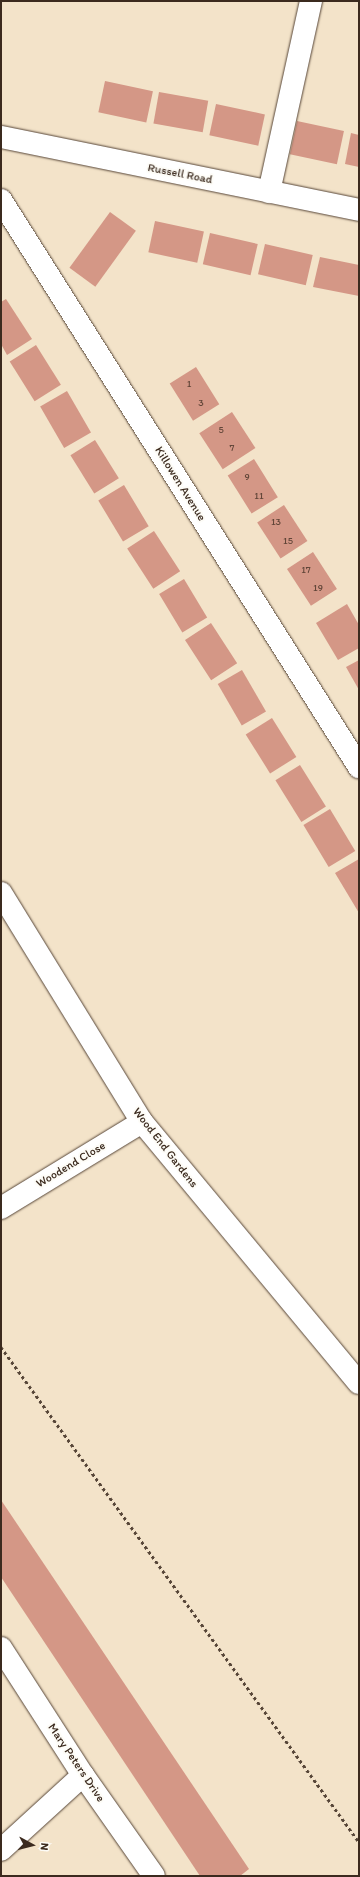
<!DOCTYPE html>
<style>
body{margin:0}
#map{position:relative;width:360px;height:1877px;overflow:hidden;background:#f3e3c9;font-family:Itim,sans-serif}
div>[style]{position:absolute}
[style*='--x']{left:calc(var(--x)*1px);top:calc(var(--y)*1px);width:calc(var(--w)*1px);rotate:calc(var(--a)*1deg)}
.building>*{inset:0;background:#d49786;transform-origin:0 0}
.path>*{height:2.5px;margin-top:-1.25px;transform-origin:0;background:repeating-linear-gradient(90deg,#574638 0 3px,transparent 0 6px)}
.roads{filter:drop-shadow(0 0 1px #574638) drop-shadow(0 0 1px #574638)}
.minor>*{height:22px;margin:-11px;padding:0 11px;transform-origin:11px;border-radius:11px;background:#fff}
span{translate:-50% -50%;white-space:nowrap;text-align:center;line-height:1.15;-webkit-text-stroke:4px #fdfcf7;paint-order:stroke}
.number-label{font-size:10px;color:#614538}
.number-label span{-webkit-text-stroke-width:0}
.street-label{font-size:12px;color:#3b2a1e}
.frame{position:absolute;inset:0;border:2px solid #3b2a1e;pointer-events:none}
.north{position:absolute;left:12px;top:1825px;width:40px;height:40px;-webkit-text-stroke:3px #fdfcf7;paint-order:stroke;rotate:97deg;font-size:11px;font-weight:700;line-height:16px;text-align:center;color:#3b2a1e}
.north::after{content:'';display:block;margin:auto;width:14px;height:18px;background:#3b2a1e;clip-path:polygon(50% 0,100% 100%,50% 72%,0 100%)}
</style>
<div id="map">
<div class="building">
<div style="left:105px;top:81px;width:49px;height:32px;rotate:12deg"></div>
<div style="left:159px;top:92px;width:50px;height:32px;rotate:10deg"></div>
<div style="left:216px;top:104px;width:50px;height:32px;rotate:12deg"></div>
<div style="left:297px;top:121px;width:48px;height:34px;rotate:12deg"></div>
<div style="clip-path:polygon(351px 133px,359px 135px,359px 167px,345px 164px)"></div>
<div style="left:110px;top:212px;width:32px;height:69px;rotate:36deg"></div>
<div style="left:155px;top:221px;width:50px;height:32px;rotate:12deg"></div>
<div style="left:210px;top:233px;width:49px;height:32px;rotate:13deg"></div>
<div style="left:265px;top:244px;width:49px;height:31px;rotate:13deg"></div>
<div style="clip-path:polygon(320px 257px,359px 265px,359px 296px,313px 287px)"></div>
<div style="clip-path:polygon(6px 299px,32px 339px,7px 355px,1px 344px,1px 302px)"></div>
<div style="left:36px;top:345px;width:47px;height:31px;rotate:58deg"></div>
<div style="left:196px;top:367px;width:44px;height:31px;rotate:58deg"></div>
<div style="left:67px;top:391px;width:48px;height:31px;rotate:60deg"></div>
<div style="left:232px;top:412px;width:43px;height:39px;rotate:57deg"></div>
<div style="left:95px;top:440px;width:45px;height:29px;rotate:58deg"></div>
<div style="left:254px;top:459px;width:45px;height:31px;rotate:58deg"></div>
<div style="left:124px;top:485px;width:48px;height:30px;rotate:59deg"></div>
<div style="left:284px;top:505px;width:43px;height:32px;rotate:57deg"></div>
<div style="left:154px;top:531px;width:48px;height:32px;rotate:57deg"></div>
<div style="left:313px;top:552px;width:44px;height:31px;rotate:57deg"></div>
<div style="left:184px;top:579px;width:45px;height:29px;rotate:59deg"></div>
<div style="clip-path:polygon(347px 604px,359px 625px,359px 648px,338px 660px,316px 623px)"></div>
<div style="left:211px;top:623px;width:48px;height:31px;rotate:57deg"></div>
<div style="clip-path:polygon(359px 660px,359px 690px,346px 667px)"></div>
<div style="left:242px;top:670px;width:48px;height:28px;rotate:60deg"></div>
<div style="left:272px;top:718px;width:46px;height:31px;rotate:58deg"></div>
<div style="left:300px;top:765px;width:49px;height:29px;rotate:58deg"></div>
<div style="left:330px;top:809px;width:49px;height:31px;rotate:59deg"></div>
<div style="clip-path:polygon(359px 859px,359px 913px,335px 873px)"></div>
<div style="clip-path:polygon(1px 1500px,249px 1869px,240px 1876px,200px 1876px,1px 1577px)"></div>
</div>
<div class="path">
<div style="--x:1;--y:1347;--w:611;--a:54.12"></div>
</div>
<div class="roads">
<div class="minor">
<div style="--x:1;--y:137;--w:365;--a:11.5"></div>
<div style="--x:269;--y:192;--w:196;--a:-77.6"></div>
<div style="--x:1;--y:200;--w:671;--a:57.73"></div>
<div style="--x:1;--y:893;--w:269;--a:58.4"></div>
<div style="--x:142;--y:1122;--w:339;--a:50.3"></div>
<div style="--x:1;--y:1208;--w:165;--a:-31.4"></div>
<div style="--x:1;--y:1648;--w:151;--a:57.2"></div>
<div style="--x:83;--y:1775;--w:123;--a:54.9"></div>
<div style="--x:1;--y:1850;--w:111;--a:-42.4"></div>
</div>
</div>
<div class="number-label">
<span style="left:189px;top:384px">1</span>
<span style="left:201px;top:403px">3</span>
<span style="left:221px;top:430px">5</span>
<span style="left:232px;top:448px">7</span>
<span style="left:247px;top:477px">9</span>
<span style="left:259px;top:496px">11</span>
<span style="left:276px;top:522px">13</span>
<span style="left:288px;top:541px">15</span>
<span style="left:306px;top:570px">17</span>
<span style="left:318px;top:588px">19</span>
</div>
<div class="street-label">
<span style="left:180px;top:174px;rotate:11deg">Russell Road</span>
<span style="left:180px;top:484px;rotate:58deg">Killowen Avenue</span>
<span style="left:165px;top:1148px;rotate:52deg">Wood End Gardens</span>
<span style="left:71px;top:1165px;rotate:-31deg">Woodend Close</span>
<span style="left:76px;top:1763px;rotate:56deg">Mary Peters Drive</span>
</div>
<div class="frame"></div>
<div class="north">N</div>
</div>
